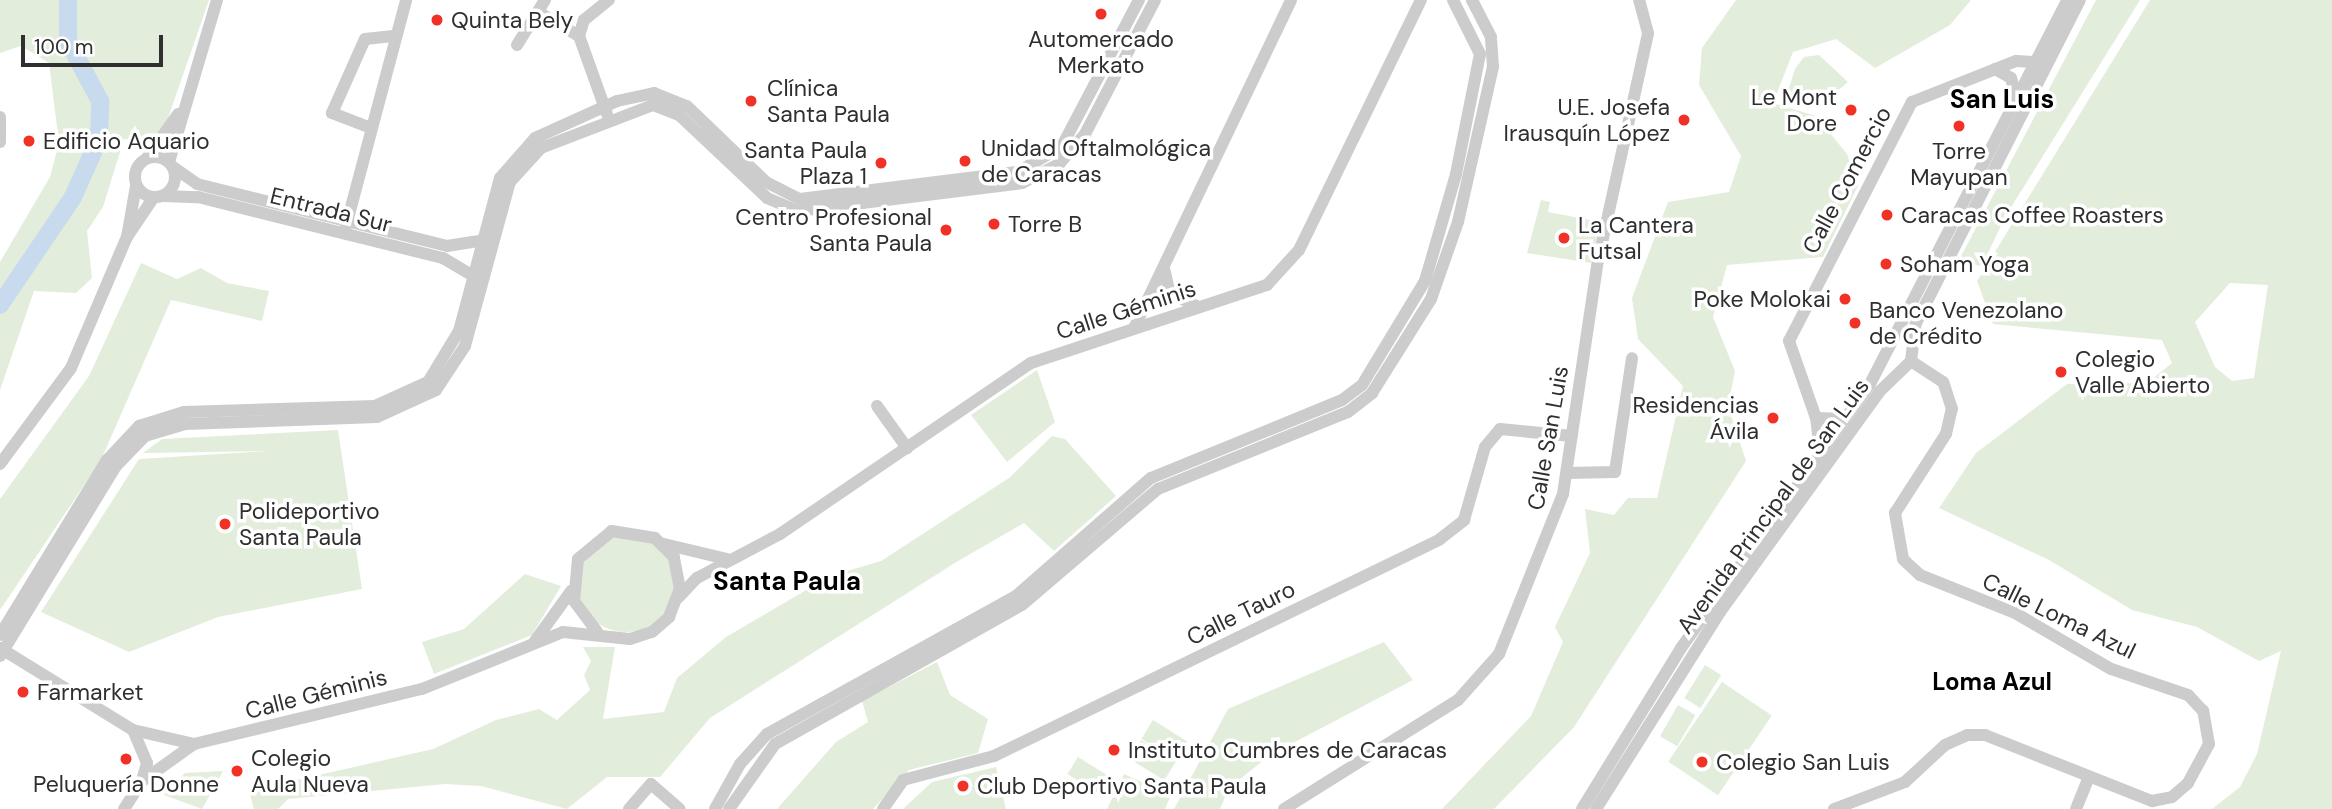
<!DOCTYPE html>
<meta charset="utf-8">
<style>
body{margin:0}
#map{position:relative;width:2332px;height:809px;overflow:hidden;background:#fff;font-family:"DM Sans",sans-serif}
div>[style]{position:absolute}
[style*='--x']{left:calc(var(--x)*1px);top:calc(var(--y)*1px);width:calc(var(--w)*1px);rotate:calc(var(--a)*1deg)}
.green>*{inset:0;background:#e3eddc;transform-origin:0 0}
.round{border-radius:50%}
.river>*{height:18px;margin:-9px;padding:0 9px;transform-origin:9px;border-radius:9px;background:#c7daee}
.minor>*{height:12px;margin:-6px;padding:0 6px;transform-origin:6px;border-radius:6px;background:#ccc}
.minor>.ring{margin:-6px;padding:0;box-sizing:content-box;background:none;border:12px solid #ccc;border-radius:50%}
.dots>*{width:19px;height:19px;translate:-50% -50%;box-sizing:border-box;border:4px solid #fff;border-radius:50%}
span{translate:-50% -50%;white-space:nowrap;text-align:center;line-height:1.15;-webkit-text-stroke:7px #fff;paint-order:stroke}
.poi-label{font-size:23px;color:#2f2f2f}
.left{translate:0 -50%;text-align:left}
.right{translate:-100% -50%;text-align:right}
.street-label{font-size:23px;color:#2f2f2f}
.neighbourhood-label{font-size:24px;color:#000;font-weight:700}
.quarter-label{font-size:26px;color:#000;font-weight:700}
.scale{position:absolute;left:21px;top:35px;width:142px;height:32px;box-sizing:border-box;border:4px solid #2f2f2f;border-top:0;padding-left:9px;font-size:21px;line-height:24px;white-space:nowrap;color:#2f2f2f;-webkit-text-stroke:5px #fff;paint-order:stroke}
</style>
<div id="map">
<div class="green">
<div style="clip-path:polygon(0 0,209px 0,167px 121px,150px 142px,124px 139px,103px 207px,87px 231px,92px 278px,76px 293px,34px 291px,0 390px,0 262px,50px 177px,59px 143px,49px 63px,21px 46px,0 53px)"></div>
<div style="clip-path:polygon(1736px 0,1971px 0,1950px 25px,1875px 68px,1836px 39px,1793px 52px,1773px 103px,1816px 116px,1847px 154px,1858px 186px,1823px 257px,1727px 265px,1713px 317px,1735px 371px,1728px 406px,1746px 461px,1574px 727px,1494px 809px,1442px 809px,1531px 716px,1563px 642px,1555px 627px,1590px 553px,1585px 509px,1614px 515px,1628px 498px,1657px 498px,1683px 386px,1638px 339px,1632px 298px,1668px 202px,1729px 192px,1741px 156px,1699px 85px,1702px 48px)"></div>
<div style="clip-path:polygon(2096px 0,2140px 0,2005px 217px,1982px 266px,1958px 262px)"></div>
<div style="clip-path:polygon(evenodd,2150px 0,2332px 0,2332px 809px,2212px 809px,2240px 787px,2257px 754px,2281px 651px,2259px 661px,2197px 627px,2132px 610px,2049px 560px,1939px 508px,1976px 453px,2067px 384px,2147px 383px,2172px 363px,2162px 340px,1993px 324px,1977px 281px,2150px 0,2230px 283px,2268px 285px,2254px 378px,2232px 381px,2215px 367px,2195px 322px,2230px 283px)"></div>
<div style="clip-path:polygon(1819px 55px,1848px 82px,1823px 103px,1784px 104px,1795px 69px,1804px 57px)"></div>
<div style="clip-path:polygon(1541px 200px,1550px 202px,1548px 212px,1600px 222px,1591px 263px,1527px 253px)"></div>
<div style="clip-path:polygon(141px 263px,177px 279px,201px 268px,227px 283px,269px 291px,262px 321px,171px 300px,101px 460px,0 610px,0 499px,89px 376px)"></div>
<div style="clip-path:polygon(1037px 370px,1055px 422px,1007px 462px,971px 415px)"></div>
<div style="clip-path:polygon(338px 430px,362px 589px,218px 617px,129px 652px,41px 612px,139px 459px,270px 451px,143px 453px,162px 439px)"></div>
<div style="clip-path:polygon(1052px 436px,1065px 439px,1116px 496px,1054px 551px,1024px 523px,958px 561px,710px 718px,660px 777px,607px 777px,567px 809px,481px 786px,445px 784px,288px 799px,278px 809px,254px 809px,249px 791px,433px 749px,496px 720px,539px 709px,557px 720px,590px 690px,584px 675px,591px 661px,583px 647px,615px 647px,603px 719px,664px 712px,677px 678px,726px 637px,830px 576px,881px 561px,1009px 478px)"></div>
<div class="round" style="left:577px;top:534px;width:98px;height:98px"></div>
<div style="clip-path:polygon(525px 574px,561px 586px,532px 635px,434px 674px,422px 642px,464px 629px)"></div>
<div style="clip-path:polygon(1384px 642px,1413px 680px,1270px 755px,1229px 788px,1220px 809px,1174px 809px,1228px 709px)"></div>
<div style="clip-path:polygon(937px 662px,950px 695px,988px 719px,978px 753px,909px 770px,873px 809px,777px 809px,836px 742px,868px 722px,862px 701px)"></div>
<div style="left:1705px;top:665px;width:19px;height:39px;rotate:32deg"></div>
<div style="left:1722px;top:682px;width:60px;height:96px;rotate:34deg"></div>
<div style="left:1678px;top:705px;width:20px;height:36px;rotate:30deg"></div>
<div style="left:1153px;top:720px;width:41px;height:22px;rotate:32deg"></div>
<div style="left:1141px;top:740px;width:41px;height:22px;rotate:32deg"></div>
<div style="left:1078px;top:757px;width:36px;height:20px;rotate:32deg"></div>
<div style="clip-path:polygon(996px 767px,1006px 809px,903px 809px,932px 782px)"></div>
<div style="clip-path:polygon(223px 771px,202px 809px,164px 795px,185px 773px)"></div>
<div style="clip-path:polygon(1124px 774px,1171px 795px,1165px 809px,1107px 809px)"></div>
</div>
<div class="river">
<div style="--x:0;--y:305;--w:130;--a:-55.9"></div>
<div style="--x:73;--y:197;--w:64;--a:-65.9"></div>
<div style="--x:99;--y:139;--w:38;--a:-88"></div>
<div style="--x:100;--y:101;--w:68;--a:-118.1"></div>
<div style="--x:68;--y:41;--w:41;--a:-90"></div>
</div>
<div class="minor">
<div style="--x:538;--y:12;--w:48;--a:30.3"></div>
<div style="--x:517;--y:45;--w:53;--a:-58.1"></div>
<div style="--x:1995;--y:69;--w:18;--a:29"></div>
<div style="--x:2011;--y:78;--w:19;--a:74"></div>
<div style="--x:607;--y:114;--w:83;--a:-109.7"></div>
<div style="--x:579;--y:36;--w:17;--a:-73"></div>
<div style="--x:584;--y:20;--w:32;--a:-39"></div>
<div style="--x:0;--y:117;--w:25;--a:90"></div>
<div style="--x:371;--y:128;--w:42;--a:-159"></div>
<div style="--x:332;--y:113;--w:81;--a:-66"></div>
<div style="--x:365;--y:39;--w:31;--a:-6"></div>
<div class="ring" style="left:135px;top:157px;width:28px;height:28px"></div>
<div style="--x:147;--y:158;--w:54;--a:-54.8"></div>
<div style="--x:169;--y:162;--w:169;--a:-73.5"></div>
<div style="--x:173;--y:167;--w:29;--a:35"></div>
<div style="--x:197;--y:184;--w:258;--a:13.9"></div>
<div style="--x:447;--y:246;--w:39;--a:-9"></div>
<div style="--x:162;--y:196;--w:36;--a:2"></div>
<div style="--x:198;--y:197;--w:252;--a:14"></div>
<div style="--x:443;--y:258;--w:43;--a:30.7"></div>
<div style="--x:346;--y:226;--w:234;--a:-75.1"></div>
<div style="--x:127;--y:237;--w:52;--a:-80"></div>
<div style="--x:1164;--y:268;--w:26;--a:77"></div>
<div style="--x:1170;--y:293;--w:32;--a:26"></div>
<div style="--x:1135;--y:326;--w:361;--a:-64.4"></div>
<div style="--x:877;--y:406;--w:52;--a:54.5"></div>
<div style="--x:1816;--y:418;--w:29;--a:2"></div>
<div style="--x:1820;--y:454;--w:36;--a:-96"></div>
<div style="--x:1816;--y:418;--w:82;--a:-109.3"></div>
<div style="--x:1789;--y:341;--w:269;--a:-62.8"></div>
<div style="--x:1912;--y:102;--w:112;--a:-21.5"></div>
<div style="--x:2016;--y:61;--w:22;--a:3"></div>
<div style="--x:0;--y:464;--w:119;--a:-53.5"></div>
<div style="--x:71;--y:368;--w:142;--a:-66.9"></div>
<div style="--x:127;--y:237;--w:48;--a:-56"></div>
<div style="--x:1567;--y:473;--w:48;--a:-1.2"></div>
<div style="--x:1615;--y:472;--w:115;--a:-81.5"></div>
<div style="--x:664;--y:544;--w:65;--a:13.4"></div>
<div style="--x:679;--y:597;--w:26;--a:-47"></div>
<div style="--x:697;--y:578;--w:94;--a:-27.9"></div>
<div style="--x:780;--y:534;--w:304;--a:-34.3"></div>
<div style="--x:1031;--y:363;--w:249;--a:-18.3"></div>
<div style="--x:1267;--y:285;--w:47;--a:-47.6"></div>
<div style="--x:1299;--y:250;--w:278;--a:-64"></div>
<div style="--x:0;--y:635;--w:205;--a:-58.6"></div>
<div style="--x:107;--y:460;--w:47;--a:-46.7"></div>
<div style="--x:139;--y:426;--w:47;--a:-17.3"></div>
<div style="--x:184;--y:412;--w:191;--a:-1.8"></div>
<div style="--x:375;--y:406;--w:58;--a:-24.4"></div>
<div style="--x:428;--y:382;--w:60;--a:-58.7"></div>
<div style="--x:459;--y:331;--w:158;--a:-75"></div>
<div style="--x:500;--y:178;--w:53;--a:-48.8"></div>
<div style="--x:535;--y:138;--w:90;--a:-24.3"></div>
<div style="--x:617;--y:101;--w:38;--a:-12"></div>
<div style="--x:654;--y:93;--w:35;--a:22"></div>
<div style="--x:687;--y:106;--w:110;--a:43.9"></div>
<div style="--x:766;--y:182;--w:38;--a:27"></div>
<div style="--x:800;--y:199;--w:220;--a:-7.1"></div>
<div style="--x:1018;--y:172;--w:51;--a:-30.6"></div>
<div style="--x:1062;--y:146;--w:165;--a:-62.2"></div>
<div style="--x:535;--y:641;--w:62;--a:-54.2"></div>
<div style="--x:0;--y:648;--w:156;--a:31.7"></div>
<div style="--x:133;--y:730;--w:63;--a:12.9"></div>
<div style="--x:0;--y:656;--w:223;--a:-58.6"></div>
<div style="--x:116;--y:466;--w:42;--a:-46"></div>
<div style="--x:145;--y:436;--w:42;--a:-16.7"></div>
<div style="--x:185;--y:424;--w:192;--a:-2.1"></div>
<div style="--x:377;--y:417;--w:65;--a:-24.6"></div>
<div style="--x:436;--y:390;--w:53;--a:-56.6"></div>
<div style="--x:465;--y:346;--w:170;--a:-74.7"></div>
<div style="--x:510;--y:182;--w:46;--a:-47.6"></div>
<div style="--x:541;--y:148;--w:120;--a:-21"></div>
<div style="--x:653;--y:105;--w:28;--a:21"></div>
<div style="--x:679;--y:115;--w:121;--a:43.3"></div>
<div style="--x:767;--y:198;--w:34;--a:23"></div>
<div style="--x:798;--y:211;--w:226;--a:-7.1"></div>
<div style="--x:1022;--y:183;--w:42;--a:-27.2"></div>
<div style="--x:1059;--y:164;--w:40;--a:-49"></div>
<div style="--x:1085;--y:134;--w:151;--a:-62.4"></div>
<div style="--x:133;--y:730;--w:36;--a:67"></div>
<div style="--x:147;--y:763;--w:19;--a:106"></div>
<div style="--x:124;--y:809;--w:33;--a:-57"></div>
<div style="--x:142;--y:781;--w:64;--a:-35.4"></div>
<div style="--x:194;--y:744;--w:235;--a:-13.6"></div>
<div style="--x:422;--y:689;--w:152;--a:-22"></div>
<div style="--x:563;--y:632;--w:67;--a:6"></div>
<div style="--x:630;--y:639;--w:23;--a:-18"></div>
<div style="--x:652;--y:632;--w:23;--a:-41"></div>
<div style="--x:669;--y:617;--w:30;--a:-69"></div>
<div style="--x:680;--y:589;--w:33;--a:-101"></div>
<div style="--x:674;--y:557;--w:27;--a:-135"></div>
<div style="--x:655;--y:538;--w:44;--a:-170.8"></div>
<div style="--x:612;--y:531;--w:44;--a:140.5"></div>
<div style="--x:578;--y:559;--w:42;--a:95.4"></div>
<div style="--x:574;--y:601;--w:38;--a:53"></div>
<div style="--x:629;--y:809;--w:33;--a:-49"></div>
<div style="--x:651;--y:784;--w:38;--a:41"></div>
<div style="--x:715;--y:809;--w:51;--a:-60.9"></div>
<div style="--x:740;--y:764;--w:40;--a:-48"></div>
<div style="--x:767;--y:734;--w:285;--a:-29"></div>
<div style="--x:1016;--y:596;--w:179;--a:-41.2"></div>
<div style="--x:1151;--y:478;--w:206;--a:-22.2"></div>
<div style="--x:1342;--y:400;--w:25;--a:-37"></div>
<div style="--x:1362;--y:385;--w:122;--a:-58.8"></div>
<div style="--x:1425;--y:281;--w:111;--a:-73.8"></div>
<div style="--x:1456;--y:174;--w:122;--a:-78.7"></div>
<div style="--x:1480;--y:54;--w:60;--a:-116.6"></div>
<div style="--x:729;--y:809;--w:80;--a:-54.7"></div>
<div style="--x:775;--y:744;--w:283;--a:-29.4"></div>
<div style="--x:1022;--y:605;--w:179;--a:-40.5"></div>
<div style="--x:1158;--y:489;--w:205;--a:-22.1"></div>
<div style="--x:1348;--y:412;--w:31;--a:-38"></div>
<div style="--x:1372;--y:393;--w:111;--a:-57.9"></div>
<div style="--x:1431;--y:299;--w:82;--a:-70.7"></div>
<div style="--x:1458;--y:222;--w:159;--a:-77.3"></div>
<div style="--x:1493;--y:67;--w:30;--a:-94"></div>
<div style="--x:1491;--y:37;--w:42;--a:-117.2"></div>
<div style="--x:883;--y:809;--w:35;--a:-55"></div>
<div style="--x:903;--y:780;--w:94;--a:-14.8"></div>
<div style="--x:994;--y:756;--w:496;--a:-25.9"></div>
<div style="--x:1440;--y:539;--w:31;--a:-38"></div>
<div style="--x:1464;--y:520;--w:76;--a:-74"></div>
<div style="--x:1485;--y:447;--w:23;--a:-50"></div>
<div style="--x:1500;--y:429;--w:72;--a:5.6"></div>
<div style="--x:1284;--y:809;--w:205;--a:-32.1"></div>
<div style="--x:1458;--y:700;--w:62;--a:-48.3"></div>
<div style="--x:1499;--y:654;--w:172;--a:-68.2"></div>
<div style="--x:1563;--y:494;--w:236;--a:-81.5"></div>
<div style="--x:1598;--y:261;--w:233;--a:-77.6"></div>
<div style="--x:1648;--y:33;--w:34;--a:-105"></div>
<div style="--x:1582;--y:809;--w:189;--a:-58.4"></div>
<div style="--x:1681;--y:648;--w:325;--a:-54.4"></div>
<div style="--x:1870;--y:384;--w:432;--a:-62.8"></div>
<div style="--x:1596;--y:809;--w:233;--a:-57.8"></div>
<div style="--x:1720;--y:612;--w:271;--a:-54.1"></div>
<div style="--x:1879;--y:392;--w:45;--a:-44.1"></div>
<div style="--x:1911;--y:361;--w:38;--a:-83"></div>
<div style="--x:1916;--y:323;--w:362;--a:-63.1"></div>
<div style="--x:1834;--y:809;--w:76;--a:-20.8"></div>
<div style="--x:1905;--y:782;--w:54;--a:-42.8"></div>
<div style="--x:1945;--y:745;--w:24;--a:-24"></div>
<div style="--x:1967;--y:735;--w:18;--a:0"></div>
<div style="--x:1985;--y:735;--w:180;--a:21.6"></div>
<div style="--x:2152;--y:801;--w:20;--a:-11"></div>
<div style="--x:2172;--y:797;--w:21;--a:-41"></div>
<div style="--x:2188;--y:783;--w:44;--a:-61.7"></div>
<div style="--x:2209;--y:744;--w:34;--a:-100"></div>
<div style="--x:2203;--y:711;--w:22;--a:-133"></div>
<div style="--x:2188;--y:695;--w:81;--a:-161.3"></div>
<div style="--x:2111;--y:669;--w:111;--a:-149.7"></div>
<div style="--x:2015;--y:613;--w:102;--a:-158.2"></div>
<div style="--x:1920;--y:575;--w:23;--a:-137"></div>
<div style="--x:1903;--y:559;--w:47;--a:-99.9"></div>
<div style="--x:1895;--y:513;--w:94;--a:-57.2"></div>
<div style="--x:1946;--y:434;--w:26;--a:-77"></div>
<div style="--x:1952;--y:409;--w:28;--a:-108"></div>
<div style="--x:1943;--y:382;--w:38;--a:-147"></div>
<div style="--x:2076;--y:809;--w:35;--a:-68"></div>
</div>
<div class="dots">
<div style="left:1101px;top:14px;background:#f23126"></div>
<div style="left:437px;top:20px;background:#f23126"></div>
<div style="left:751px;top:101px;background:#f23126"></div>
<div style="left:1851px;top:110px;background:#f23126"></div>
<div style="left:1684px;top:120px;background:#f23126"></div>
<div style="left:1959px;top:126px;background:#f23126"></div>
<div style="left:29px;top:141px;background:#f23126"></div>
<div style="left:965px;top:161px;background:#f23126"></div>
<div style="left:881px;top:163px;background:#f23126"></div>
<div style="left:1887px;top:215px;background:#f23126"></div>
<div style="left:994px;top:224px;background:#f23126"></div>
<div style="left:946px;top:230px;background:#f23126"></div>
<div style="left:1564px;top:238px;background:#f23126"></div>
<div style="left:1886px;top:264px;background:#f23126"></div>
<div style="left:1845px;top:299px;background:#f23126"></div>
<div style="left:1855px;top:323px;background:#f23126"></div>
<div style="left:2061px;top:372px;background:#f23126"></div>
<div style="left:1773px;top:418px;background:#f23126"></div>
<div style="left:225px;top:524px;background:#f23126"></div>
<div style="left:23px;top:692px;background:#f23126"></div>
<div style="left:1114px;top:750px;background:#f23126"></div>
<div style="left:126px;top:759px;background:#f23126"></div>
<div style="left:1702px;top:762px;background:#f23126"></div>
<div style="left:237px;top:771px;background:#f23126"></div>
<div style="left:963px;top:786px;background:#f23126"></div>
</div>
<div class="poi-label">
<span class="left" style="left:451px;top:20px">Quinta Bely</span>
<span style="left:1101px;top:52px">Automercado<br>Merkato</span>
<span class="left" style="left:767px;top:101px">Clínica<br>Santa Paula</span>
<span class="right" style="left:1837px;top:110px">Le Mont<br>Dore</span>
<span class="right" style="left:1670px;top:120px">U.E. Josefa<br>Irausquín López</span>
<span class="left" style="left:43px;top:141px">Edificio Aquario</span>
<span class="left" style="left:981px;top:161px">Unidad Oftalmológica<br>de Caracas</span>
<span class="right" style="left:867px;top:163px">Santa Paula<br>Plaza 1</span>
<span style="left:1959px;top:164px">Torre<br>Mayupan</span>
<span class="left" style="left:1901px;top:215px">Caracas Coffee Roasters</span>
<span class="right" style="left:932px;top:230px">Centro Profesional<br>Santa Paula</span>
<span class="left" style="left:1008px;top:224px">Torre B</span>
<span class="left" style="left:1578px;top:238px">La Cantera<br>Futsal</span>
<span class="left" style="left:1900px;top:264px">Soham Yoga</span>
<span class="right" style="left:1831px;top:299px">Poke Molokai</span>
<span class="left" style="left:1869px;top:323px">Banco Venezolano<br>de Crédito</span>
<span class="left" style="left:2075px;top:372px">Colegio<br>Valle Abierto</span>
<span class="right" style="left:1759px;top:418px">Residencias<br>Ávila</span>
<span class="left" style="left:239px;top:524px">Polideportivo<br>Santa Paula</span>
<span class="left" style="left:37px;top:692px">Farmarket</span>
<span class="left" style="left:1128px;top:750px">Instituto Cumbres de Caracas</span>
<span class="left" style="left:251px;top:771px">Colegio<br>Aula Nueva</span>
<span class="left" style="left:1716px;top:762px">Colegio San Luis</span>
<span style="left:126px;top:784px">Peluquería Donne</span>
<span class="left" style="left:977px;top:786px">Club Deportivo Santa Paula</span>
</div>
<div class="street-label">
<span style="left:1847px;top:180px;rotate:-62deg">Calle Comercio</span>
<span style="left:331px;top:210px;rotate:14deg">Entrada Sur</span>
<span style="left:1126px;top:310px;rotate:-18deg">Calle Géminis</span>
<span style="left:1548px;top:438px;rotate:-80deg">Calle San Luis</span>
<span style="left:1773px;top:506px;rotate:-54deg">Avenida Principal de San Luis</span>
<span style="left:1241px;top:613px;rotate:-26deg">Calle Tauro</span>
<span style="left:2059px;top:616px;rotate:26deg">Calle Loma Azul</span>
<span style="left:316px;top:694px;rotate:-14deg">Calle Géminis</span>
</div>
<div class="neighbourhood-label">
<span style="left:1992px;top:682px">Loma Azul</span>
</div>
<div class="quarter-label">
<span style="left:2002px;top:100px">San Luis</span>
<span style="left:787px;top:582px">Santa Paula</span>
</div>
<div class="scale">100 m</div>
</div>
